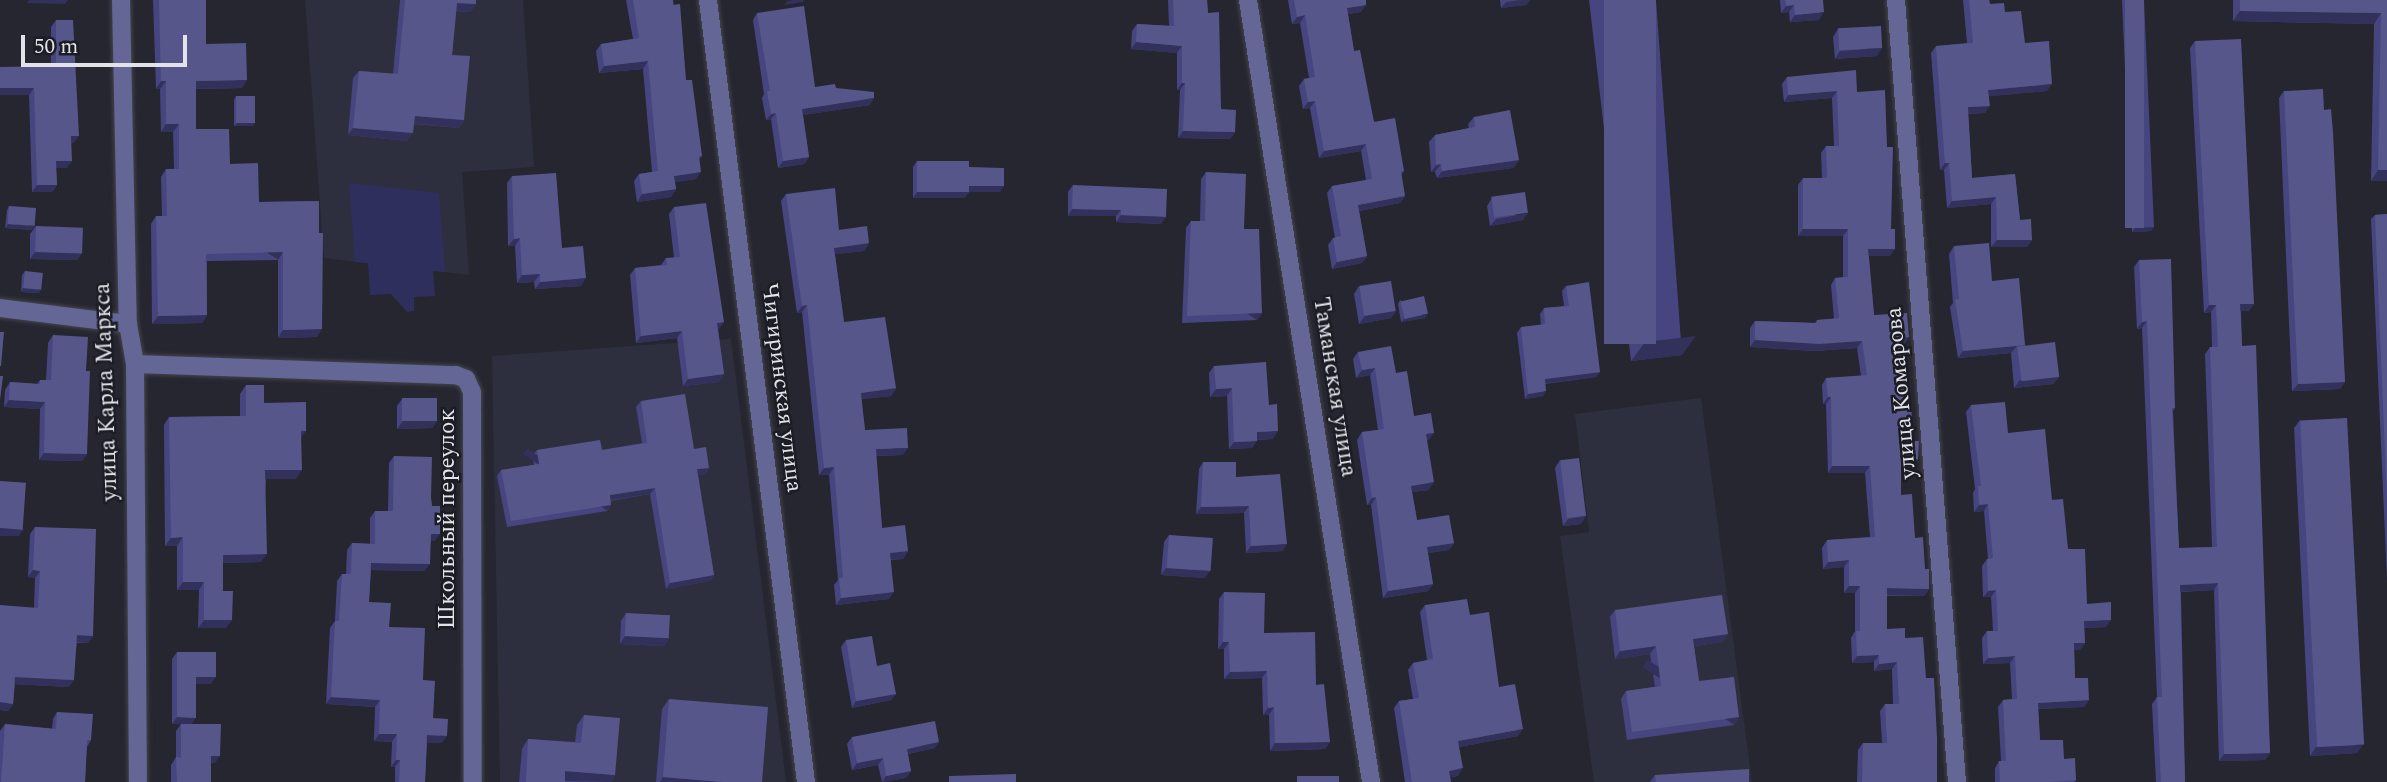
<!DOCTYPE html>
<meta charset="utf-8">
<style>
body{margin:0}
#map{position:relative;width:2387px;height:782px;overflow:hidden;background:#25262f;font-family:Spectral,serif}
div>[style]{position:absolute}
[style*='--x']{left:calc(var(--x)*1px);top:calc(var(--y)*1px);width:calc(var(--w)*1px);rotate:calc(var(--a)*1deg)}
.built>*{inset:0;background:#2e2f3e}
.green>*{inset:0;background:#2f2f5d}
.roads{filter:drop-shadow(0 0 2px #43444d) drop-shadow(0 0 2px #43444d)}
.minor>*{height:18px;margin:-9px;padding:0 9px;transform-origin:9px;border-radius:9px;background:#646696}
.wall>*{inset:0;background:#464580}
.shaded-wall>*{inset:0;background:#32315b;transform-origin:0 0}
.building>*{inset:0;background:#57568b;transform-origin:0 0}
span{translate:-50% -50%;white-space:nowrap;text-align:center;line-height:1.15;-webkit-text-stroke:5px #1c1c25;paint-order:stroke}
.street-label{font-size:23px;color:#e2e3e9}
.scale{position:absolute;left:21px;top:35px;width:166px;height:32px;box-sizing:border-box;border:4px solid #e2e3e9;border-top:0;padding-left:9px;font-size:21px;line-height:24px;white-space:nowrap;color:#e2e3e9;-webkit-text-stroke:5px #1c1c25;paint-order:stroke}
</style>
<div id="map">
<div class="built">
<div style="clip-path:polygon(305px 0,523px 0,534px 167px,462px 172px,469px 275px,324px 258px)"></div>
<div style="clip-path:polygon(731px 339px,786px 782px,500px 782px,492px 356px)"></div>
<div style="clip-path:polygon(1701px 398px,1752px 782px,1594px 782px,1560px 536px,1589px 532px,1575px 414px)"></div>
</div>
<div class="green">
<div style="clip-path:polygon(349px 183px,439px 193px,445px 272px,433px 271px,435px 296px,414px 297px,414px 311px,407px 312px,391px 294px,370px 295px,368px 263px,355px 262px)"></div>
</div>
<div class="roads">
<div class="minor">
<div style="--x:121;--y:0;--w:324;--a:88.8"></div>
<div style="--x:128;--y:324;--w:41;--a:80.1"></div>
<div style="--x:135;--y:364;--w:418;--a:89.6"></div>
<div style="--x:708;--y:0;--w:788;--a:82.86"></div>
<div style="--x:1248;--y:0;--w:792;--a:81.06"></div>
<div style="--x:1896;--y:0;--w:784;--a:85.54"></div>
<div style="--x:0;--y:308;--w:129;--a:7.1"></div>
<div style="--x:135;--y:364;--w:321;--a:2"></div>
<div style="--x:456;--y:375;--w:11;--a:22"></div>
<div style="--x:466;--y:379;--w:14;--a:65"></div>
<div style="--x:472;--y:392;--w:390;--a:89.9"></div>
</div>
</div>
<div class="wall">
<div style="clip-path:polygon(153px 0,206px 0,206px 44px,242px 88px,196px 89px,196px 129px,230px 164px,259px 202px,319px 201px,317px 337px,278px 338px,278px 260px,207px 261px,207px 315px,202px 323px,152px 324px,151px 224px,156px 216px,162px 216px,161px 177px,166px 169px,174px 169px,173px 132px,161px 132px,160px 89px,156px 89px)"></div>
<div style="clip-path:polygon(400px 0,476px 0,476px 4px,470px 12px,456px 11px,452px 55px,464px 120px,459px 128px,414px 124px,407px 141px,348px 135px,353px 78px,359px 71px,393px 74px)"></div>
<div style="clip-path:polygon(626px 0,673px 0,686px 80px,702px 156px,699px 159px,696px 179px,675px 182px,676px 189px,671px 197px,637px 202px,634px 181px,639px 174px,652px 172px,643px 69px,599px 73px,596px 51px,601px 44px,633px 39px)"></div>
<div style="clip-path:polygon(1168px 0,1207px 0,1208px 13px,1221px 109px,1235px 132px,1230px 139px,1178px 138px,1180px 90px,1177px 90px,1177px 53px,1131px 49px,1132px 31px,1137px 24px,1169px 26px)"></div>
<div style="clip-path:polygon(1288px 0,1366px 0,1361px 12px,1348px 14px,1354px 51px,1374px 122px,1404px 171px,1401px 175px,1405px 196px,1400px 203px,1359px 211px,1367px 256px,1362px 263px,1332px 269px,1328px 245px,1333px 238px,1335px 238px,1327px 193px,1332px 186px,1366px 180px,1361px 151px,1319px 158px,1310px 108px,1303px 109px,1299px 86px,1304px 79px,1309px 78px,1300px 23px,1292px 24px)"></div>
<div style="clip-path:polygon(1500px 0,1530px 0,1526px 5px,1501px 8px)"></div>
<div style="clip-path:polygon(1589px 0,1656px 0,1682px 355px,1631px 361px)"></div>
<div style="clip-path:polygon(1780px 0,1823px 0,1819px 20px,1790px 22px,1789px 12px,1781px 13px)"></div>
<div style="clip-path:polygon(1963px 0,1989px 0,1990px 4px,2005px 12px,2025px 43px,2047px 91px,1989px 96px,1985px 113px,1968px 114px,1972px 178px,2015px 174px,2020px 220px,2032px 240px,2027px 247px,1991px 247px,1991px 204px,1947px 208px,1944px 170px,1940px 170px,1931px 53px,1936px 46px,1967px 43px)"></div>
<div style="clip-path:polygon(2122px 0,2144px 0,2154px 227px,2151px 231px,2132px 232px)"></div>
<div style="clip-path:polygon(2233px 0,2387px 0,2387px 181px,2371px 181px,2374px 24px,2233px 21px)"></div>
<div style="clip-path:polygon(757px 13px,815px 87px,836px 88px,870px 105px,803px 115px,809px 157px,804px 164px,778px 168px,771px 119px,766px 120px,762px 98px,764px 94px,753px 20px)"></div>
<div style="clip-path:polygon(56px 20px,74px 143px,71px 143px,67px 168px,56px 168px,57px 185px,52px 192px,32px 192px,29px 95px,0 95px,51px 66px,51px 27px)"></div>
<div style="clip-path:polygon(1838px 29px,1877px 56px,1835px 59px,1833px 37px)"></div>
<div style="clip-path:polygon(2195px 41px,2249px 311px,2241px 311px,2242px 346px,2270px 753px,2265px 760px,2219px 761px,2214px 590px,2181px 592px,2185px 782px,2156px 782px,2152px 704px,2157px 697px,2142px 328px,2137px 329px,2134px 267px,2139px 260px,2175px 408px,2173px 411px,2179px 548px,2212px 547px,2205px 354px,2210px 347px,2212px 347px,2211px 312px,2204px 313px,2190px 48px)"></div>
<div style="clip-path:polygon(1787px 77px,1857px 92px,1890px 256px,1869px 256px,1874px 315px,1909px 337px,1904px 344px,1901px 344px,1913px 441px,1918px 459px,1913px 466px,1901px 466px,1901px 495px,1925px 569px,1929px 589px,1924px 596px,1887px 596px,1887px 629px,1905px 638px,1926px 678px,1937px 782px,1857px 782px,1858px 750px,1863px 743px,1882px 743px,1880px 711px,1885px 704px,1893px 704px,1892px 669px,1874px 671px,1874px 662px,1852px 663px,1851px 638px,1855px 631px,1855px 593px,1844px 593px,1844px 567px,1823px 569px,1822px 548px,1827px 540px,1870px 537px,1865px 473px,1828px 473px,1826px 404px,1823px 404px,1822px 385px,1826px 378px,1861px 376px,1857px 348px,1814px 351px,1750px 347px,1750px 328px,1755px 321px,1815px 323px,1817px 320px,1834px 319px,1831px 285px,1835px 278px,1843px 277px,1843px 236px,1798px 236px,1798px 185px,1803px 178px,1822px 178px,1821px 153px,1826px 146px,1834px 146px,1832px 98px,1784px 102px,1782px 84px)"></div>
<div style="clip-path:polygon(2284px 91px,2324px 110px,2345px 382px,2340px 389px,2292px 391px,2279px 98px)"></div>
<div style="clip-path:polygon(236px 96px,255px 122px,253px 126px,234px 126px,234px 100px)"></div>
<div style="clip-path:polygon(1474px 117px,1519px 160px,1513px 168px,1437px 178px,1435px 172px,1431px 172px,1429px 142px,1435px 135px,1469px 128px,1468px 124px)"></div>
<div style="clip-path:polygon(917px 161px,969px 167px,1000px 192px,969px 192px,964px 198px,913px 198px,913px 167px)"></div>
<div style="clip-path:polygon(1206px 172px,1244px 229px,1262px 313px,1257px 320px,1182px 323px,1186px 228px,1191px 221px,1200px 221px,1201px 179px)"></div>
<div style="clip-path:polygon(512px 176px,562px 248px,581px 286px,535px 289px,534px 282px,517px 283px,515px 246px,508px 246px,507px 183px)"></div>
<div style="clip-path:polygon(1073px 185px,1161px 224px,1116px 222px,1116px 216px,1068px 216px,1068px 192px)"></div>
<div style="clip-path:polygon(786px 194px,839px 230px,869px 243px,864px 251px,835px 254px,844px 322px,896px 388px,891px 396px,861px 399px,865px 430px,903px 455px,876px 456px,882px 528px,908px 551px,903px 559px,891px 560px,889px 599px,836px 605px,834px 585px,838px 580px,829px 475px,819px 475px,802px 312px,797px 313px,781px 201px)"></div>
<div style="clip-path:polygon(1492px 198px,1523px 220px,1490px 226px,1487px 206px)"></div>
<div style="clip-path:polygon(9px 206px,33px 230px,5px 228px,7px 210px)"></div>
<div style="clip-path:polygon(674px 207px,724px 322px,718px 329px,724px 374px,719px 382px,683px 386px,677px 338px,636px 343px,630px 275px,635px 268px,661px 265px,666px 258px,674px 258px,669px 214px)"></div>
<div style="clip-path:polygon(2387px 214px,2387px 580px,2371px 219px,2375px 215px)"></div>
<div style="clip-path:polygon(36px 226px,82px 253px,77px 260px,30px 259px,30px 234px)"></div>
<div style="clip-path:polygon(1954px 246px,1992px 281px,2025px 345px,2059px 377px,2053px 384px,2014px 388px,2011px 353px,1958px 358px,1950px 307px,1953px 303px,1949px 254px)"></div>
<div style="clip-path:polygon(25px 271px,39px 293px,21px 292px,22px 275px)"></div>
<div style="clip-path:polygon(1359px 286px,1396px 311px,1391px 318px,1359px 324px,1354px 294px)"></div>
<div style="clip-path:polygon(1566px 286px,1600px 372px,1596px 377px,1545px 384px,1543px 396px,1525px 399px,1517px 333px,1521px 327px,1541px 325px,1540px 314px,1544px 308px,1564px 306px,1562px 291px)"></div>
<div style="clip-path:polygon(1400px 300px,1425px 318px,1401px 322px,1398px 304px)"></div>
<div style="clip-path:polygon(53px 335px,86px 371px,87px 454px,82px 461px,39px 460px,40px 409px,4px 407px,5px 390px,10px 382px,37px 384px,40px 380px,46px 380px,48px 343px)"></div>
<div style="clip-path:polygon(1358px 352px,1396px 373px,1414px 416px,1429px 440px,1427px 440px,1429px 490px,1412px 492px,1417px 520px,1454px 543px,1449px 550px,1428px 553px,1433px 584px,1428px 591px,1383px 598px,1371px 505px,1367px 505px,1357px 440px,1362px 432px,1378px 430px,1370px 375px,1356px 378px,1353px 359px)"></div>
<div style="clip-path:polygon(1214px 366px,1269px 405px,1273px 439px,1257px 440px,1252px 448px,1229px 449px,1227px 396px,1210px 397px,1209px 373px)"></div>
<div style="clip-path:polygon(246px 385px,301px 438px,296px 479px,266px 479px,261px 562px,223px 563px,223px 591px,226px 628px,198px 628px,199px 590px,177px 590px,177px 546px,165px 546px,164px 425px,169px 417px,240px 416px,240px 394px)"></div>
<div style="clip-path:polygon(402px 399px,437px 421px,432px 428px,397px 429px,397px 406px)"></div>
<div style="clip-path:polygon(641px 401px,694px 449px,709px 468px,705px 474px,698px 475px,714px 575px,710px 581px,666px 589px,650px 494px,610px 501px,611px 505px,607px 511px,507px 527px,497px 476px,501px 470px,534px 465px,532px 456px,537px 450px,602px 450px,642px 443px,636px 407px)"></div>
<div style="clip-path:polygon(1971px 405px,2008px 433px,2052px 500px,2087px 604px,2106px 627px,2084px 628px,2085px 643px,2080px 650px,2074px 650px,2075px 678px,2089px 700px,2084px 707px,2038px 709px,2040px 740px,2064px 759px,2076px 780px,2075px 782px,1995px 782px,1995px 768px,1999px 761px,2001px 761px,1998px 707px,2003px 700px,2012px 699px,2010px 663px,1983px 664px,1982px 638px,1987px 631px,1993px 631px,1991px 597px,1983px 597px,1982px 566px,1987px 559px,1988px 559px,1984px 511px,1974px 512px,1973px 493px,1975px 489px,1966px 412px)"></div>
<div style="clip-path:polygon(2300px 420px,2357px 753px,2310px 756px,2294px 428px)"></div>
<div style="clip-path:polygon(394px 456px,431px 498px,435px 541px,431px 541px,425px 571px,371px 570px,369px 602px,389px 627px,423px 680px,433px 718px,442px 743px,427px 743px,425px 782px,395px 782px,395px 767px,391px 767px,392px 742px,374px 741px,375px 707px,326px 704px,330px 628px,335px 621px,337px 581px,342px 574px,346px 574px,347px 550px,352px 543px,370px 544px,370px 518px,375px 511px,388px 511px,389px 463px)"></div>
<div style="clip-path:polygon(1560px 460px,1586px 516px,1581px 524px,1563px 526px,1555px 468px)"></div>
<div style="clip-path:polygon(1203px 462px,1236px 477px,1283px 551px,1246px 553px,1244px 513px,1196px 514px,1199px 469px)"></div>
<div style="clip-path:polygon(35px 527px,93px 636px,88px 643px,77px 643px,69px 687px,15px 684px,13px 704px,8px 711px,0 710px,0 606px,34px 608px,35px 578px,28px 577px,30px 534px)"></div>
<div style="clip-path:polygon(1169px 535px,1205px 578px,1161px 575px,1164px 542px)"></div>
<div style="clip-path:polygon(1224px 592px,1316px 685px,1330px 742px,1325px 749px,1270px 751px,1269px 715px,1263px 715px,1262px 678px,1224px 679px,1224px 649px,1218px 649px,1219px 599px)"></div>
<div style="clip-path:polygon(1425px 605px,1470px 615px,1499px 687px,1518px 736px,1459px 747px,1458px 776px,1450px 777px,1451px 782px,1405px 782px,1394px 708px,1399px 701px,1413px 699px,1408px 670px,1413px 663px,1427px 660px,1420px 612px)"></div>
<div style="clip-path:polygon(1615px 610px,1728px 634px,1722px 642px,1694px 646px,1699px 681px,1739px 717px,1734px 725px,1627px 740px,1621px 699px,1626px 691px,1655px 687px,1650px 654px,1615px 659px,1610px 617px)"></div>
<div style="clip-path:polygon(626px 613px,669px 638px,664px 646px,620px 644px,621px 621px)"></div>
<div style="clip-path:polygon(846px 640px,877px 666px,896px 694px,891px 700px,852px 708px,841px 647px)"></div>
<div style="clip-path:polygon(177px 652px,211px 684px,196px 684px,191px 724px,215px 763px,211px 763px,211px 782px,171px 782px,171px 765px,176px 757px,176px 731px,181px 724px,172px 724px,172px 659px)"></div>
<div style="clip-path:polygon(669px 699px,762px 782px,656px 782px,662px 709px)"></div>
<div style="clip-path:polygon(57px 712px,91px 740px,87px 747px,85px 782px,0 782px,0 731px,5px 724px,52px 729px,53px 719px)"></div>
<div style="clip-path:polygon(584px 715px,615px 775px,611px 782px,519px 782px,522px 749px,528px 739px,575px 742px,577px 725px)"></div>
<div style="clip-path:polygon(852px 737px,935px 748px,908px 754px,911px 771px,906px 778px,882px 782px,878px 765px,852px 770px,847px 744px)"></div>
<div style="clip-path:polygon(1655px 775px,1749px 782px,1650px 782px)"></div>
</div>
<div class="shaded-wall">
<div style="clip-path:polygon(29px 0,68px 0,65px 4px,27px 3px)"></div>
<div style="clip-path:polygon(793px 0,804px 0,803px 2px,785px 5px,787px 1px)"></div>
<div style="clip-path:polygon(1520px 0,1530px 0,1526px 5px,1501px 8px,1506px 2px)"></div>
<div style="clip-path:polygon(457px 3px,476px 4px,470px 12px,451px 10px)"></div>
<div style="clip-path:polygon(1366px 5px,1361px 12px,1342px 15px,1347px 8px)"></div>
<div style="clip-path:polygon(1794px 5px,1789px 12px,1781px 13px,1786px 6px)"></div>
<div style="clip-path:polygon(2240px 11px,2381px 13px,2374px 24px,2233px 21px)"></div>
<div style="clip-path:polygon(1824px 12px,1819px 20px,1790px 22px,1795px 15px)"></div>
<div style="clip-path:polygon(1305px 15px,1300px 23px,1292px 24px,1297px 17px)"></div>
<div style="clip-path:polygon(1136px 42px,1182px 46px,1177px 53px,1131px 49px)"></div>
<div style="clip-path:polygon(1882px 48px,1877px 56px,1835px 59px,1840px 51px)"></div>
<div style="clip-path:polygon(648px 61px,643px 69px,599px 73px,604px 66px)"></div>
<div style="clip-path:polygon(247px 80px,242px 88px,190px 89px,196px 81px)"></div>
<div style="clip-path:polygon(161px 81px,166px 81px,160px 89px,156px 89px)"></div>
<div style="clip-path:polygon(1182px 83px,1185px 83px,1180px 90px,1177px 90px)"></div>
<div style="clip-path:polygon(2052px 84px,2047px 91px,1983px 97px,1988px 90px)"></div>
<div style="clip-path:polygon(0 88px,34px 88px,29px 95px,0 95px)"></div>
<div style="clip-path:polygon(1837px 91px,1832px 98px,1784px 102px,1788px 95px)"></div>
<div style="clip-path:polygon(874px 98px,870px 105px,797px 116px,802px 109px)"></div>
<div style="clip-path:polygon(1315px 101px,1310px 108px,1303px 109px,1308px 102px)"></div>
<div style="clip-path:polygon(1990px 106px,1985px 113px,1963px 114px,1968px 107px)"></div>
<div style="clip-path:polygon(776px 113px,771px 119px,766px 120px,771px 114px)"></div>
<div style="clip-path:polygon(415px 116px,464px 120px,459px 128px,409px 123px)"></div>
<div style="clip-path:polygon(255px 122px,253px 126px,234px 126px,237px 123px)"></div>
<div style="clip-path:polygon(166px 124px,179px 124px,173px 132px,161px 132px)"></div>
<div style="clip-path:polygon(353px 128px,413px 133px,407px 141px,348px 135px)"></div>
<div style="clip-path:polygon(1183px 131px,1235px 132px,1230px 139px,1178px 138px)"></div>
<div style="clip-path:polygon(71px 136px,79px 136px,74px 143px,66px 144px)"></div>
<div style="clip-path:polygon(1366px 144px,1361px 151px,1319px 158px,1324px 151px)"></div>
<div style="clip-path:polygon(809px 157px,804px 164px,778px 168px,783px 161px)"></div>
<div style="clip-path:polygon(1519px 160px,1513px 168px,1437px 178px,1442px 171px)"></div>
<div style="clip-path:polygon(56px 161px,72px 161px,67px 168px,51px 168px)"></div>
<div style="clip-path:polygon(1945px 163px,1949px 163px,1944px 170px,1940px 170px)"></div>
<div style="clip-path:polygon(1441px 164px,1435px 172px,1431px 172px,1436px 165px)"></div>
<div style="clip-path:polygon(2378px 170px,2387px 170px,2387px 181px,2371px 181px)"></div>
<div style="clip-path:polygon(701px 172px,696px 179px,669px 183px,674px 176px)"></div>
<div style="clip-path:polygon(37px 185px,57px 185px,52px 192px,32px 192px)"></div>
<div style="clip-path:polygon(969px 186px,1004px 186px,1000px 192px,969px 192px,964px 198px,913px 198px,917px 192px)"></div>
<div style="clip-path:polygon(676px 189px,671px 197px,637px 202px,642px 194px)"></div>
<div style="clip-path:polygon(1405px 196px,1400px 203px,1353px 212px,1358px 205px)"></div>
<div style="clip-path:polygon(1996px 197px,1991px 204px,1947px 208px,1952px 201px)"></div>
<div style="clip-path:polygon(1072px 209px,1121px 210px,1116px 216px,1068px 216px)"></div>
<div style="clip-path:polygon(1528px 213px,1523px 220px,1490px 226px,1496px 219px)"></div>
<div style="clip-path:polygon(1121px 215px,1166px 217px,1161px 224px,1116px 222px)"></div>
<div style="clip-path:polygon(8px 224px,35px 226px,33px 230px,5px 228px)"></div>
<div style="clip-path:polygon(2154px 227px,2151px 231px,2132px 232px,2135px 228px)"></div>
<div style="clip-path:polygon(1803px 229px,1848px 229px,1843px 236px,1798px 236px)"></div>
<div style="clip-path:polygon(520px 238px,515px 246px,508px 246px,514px 239px)"></div>
<div style="clip-path:polygon(1997px 240px,2032px 240px,2027px 247px,1991px 247px)"></div>
<div style="clip-path:polygon(869px 243px,864px 251px,829px 255px,834px 248px)"></div>
<div style="clip-path:polygon(1868px 249px,1895px 249px,1890px 256px,1863px 256px)"></div>
<div style="clip-path:polygon(35px 252px,82px 253px,77px 260px,30px 259px)"></div>
<div style="left:283px;top:252px;width:9px;height:77px;rotate:122deg"></div>
<div style="clip-path:polygon(1367px 256px,1362px 263px,1332px 269px,1337px 262px)"></div>
<div style="clip-path:polygon(540px 274px,534px 282px,517px 283px,522px 275px)"></div>
<div style="clip-path:polygon(586px 278px,581px 286px,535px 289px,540px 282px)"></div>
<div style="clip-path:polygon(23px 288px,41px 290px,39px 293px,21px 292px)"></div>
<div style="clip-path:polygon(2240px 304px,2254px 304px,2249px 311px,2235px 311px)"></div>
<div style="clip-path:polygon(807px 305px,802px 312px,797px 313px,802px 306px)"></div>
<div style="clip-path:polygon(2209px 305px,2216px 305px,2211px 312px,2204px 313px)"></div>
<div style="clip-path:polygon(1396px 311px,1391px 318px,1359px 324px,1365px 316px)"></div>
<div style="left:1262px;top:313px;width:9px;height:75px;rotate:126deg"></div>
<div style="clip-path:polygon(1428px 314px,1425px 318px,1401px 322px,1404px 319px)"></div>
<div style="clip-path:polygon(207px 315px,202px 323px,152px 324px,158px 316px)"></div>
<div style="clip-path:polygon(2147px 321px,2142px 328px,2137px 329px,2142px 322px)"></div>
<div style="clip-path:polygon(724px 322px,719px 329px,712px 330px,717px 323px)"></div>
<div style="clip-path:polygon(322px 329px,317px 337px,278px 338px,283px 330px)"></div>
<div style="clip-path:polygon(682px 331px,677px 338px,636px 343px,641px 336px)"></div>
<div style="clip-path:polygon(1696px 336px,1682px 355px,1631px 361px,1645px 342px)"></div>
<div style="clip-path:polygon(1909px 337px,1904px 344px,1895px 345px,1900px 338px)"></div>
<div style="clip-path:polygon(1755px 340px,1862px 341px,1857px 348px,1814px 351px,1750px 347px)"></div>
<div style="clip-path:polygon(2017px 346px,2011px 353px,1958px 358px,1963px 351px)"></div>
<div style="clip-path:polygon(1375px 368px,1370px 375px,1356px 378px,1362px 370px)"></div>
<div style="clip-path:polygon(1600px 372px,1596px 377px,1541px 384px,1545px 379px)"></div>
<div style="clip-path:polygon(724px 374px,719px 382px,683px 386px,688px 379px)"></div>
<div style="clip-path:polygon(2059px 377px,2053px 384px,2014px 388px,2020px 380px)"></div>
<div style="clip-path:polygon(2345px 382px,2340px 389px,2292px 391px,2298px 384px)"></div>
<div style="clip-path:polygon(896px 388px,891px 396px,855px 400px,861px 393px)"></div>
<div style="clip-path:polygon(1232px 388px,1227px 396px,1210px 397px,1216px 389px)"></div>
<div style="clip-path:polygon(1546px 391px,1543px 396px,1525px 399px,1528px 394px)"></div>
<div style="clip-path:polygon(1828px 397px,1831px 397px,1826px 404px,1823px 404px)"></div>
<div style="clip-path:polygon(9px 400px,45px 402px,40px 409px,4px 407px)"></div>
<div style="clip-path:polygon(403px 421px,437px 421px,432px 428px,397px 429px)"></div>
<div style="clip-path:polygon(301px 431px,306px 431px,300px 439px)"></div>
<div style="clip-path:polygon(1278px 431px,1273px 439px,1251px 440px,1257px 432px)"></div>
<div style="clip-path:polygon(1434px 433px,1429px 440px,1421px 441px,1426px 434px)"></div>
<div style="clip-path:polygon(1257px 441px,1252px 448px,1229px 449px,1234px 442px)"></div>
<div style="clip-path:polygon(908px 448px,903px 455px,870px 456px,876px 449px)"></div>
<div style="clip-path:polygon(44px 453px,87px 454px,82px 461px,39px 460px)"></div>
<div style="clip-path:polygon(1901px 459px,1918px 459px,1913px 466px,1896px 466px)"></div>
<div style="clip-path:polygon(1832px 466px,1870px 466px,1865px 473px,1828px 473px)"></div>
<div style="clip-path:polygon(834px 467px,829px 475px,819px 475px,824px 468px)"></div>
<div style="clip-path:polygon(709px 468px,705px 474px,693px 476px,697px 469px)"></div>
<div style="clip-path:polygon(265px 470px,302px 470px,296px 479px,260px 479px)"></div>
<div style="clip-path:polygon(1434px 482px,1429px 490px,1406px 493px,1411px 486px)"></div>
<div style="clip-path:polygon(655px 488px,650px 494px,605px 501px,610px 495px)"></div>
<div style="clip-path:polygon(1376px 497px,1371px 505px,1367px 505px,1372px 498px)"></div>
<div style="clip-path:polygon(1988px 504px,1984px 511px,1974px 512px,1979px 505px)"></div>
<div style="left:611px;top:505px;width:7px;height:101px;rotate:124deg"></div>
<div style="clip-path:polygon(1249px 506px,1244px 513px,1196px 514px,1201px 507px)"></div>
<div style="clip-path:polygon(1586px 516px,1581px 524px,1563px 526px,1568px 519px)"></div>
<div style="clip-path:polygon(0 528px,24px 529px,19px 536px,0 536px)"></div>
<div style="clip-path:polygon(431px 534px,440px 534px,435px 541px,426px 541px)"></div>
<div style="clip-path:polygon(183px 537px,177px 546px,165px 546px,171px 538px)"></div>
<div style="clip-path:polygon(1454px 543px,1449px 550px,1422px 554px,1427px 547px)"></div>
<div style="clip-path:polygon(1287px 544px,1283px 551px,1246px 553px,1251px 546px)"></div>
<div style="clip-path:polygon(908px 551px,903px 559px,885px 560px,890px 553px)"></div>
<div style="clip-path:polygon(267px 554px,261px 562px,217px 563px,223px 555px)"></div>
<div style="clip-path:polygon(1849px 560px,1844px 567px,1823px 569px,1828px 562px)"></div>
<div style="clip-path:polygon(371px 563px,430px 564px,425px 571px,366px 570px)"></div>
<div style="clip-path:polygon(1166px 568px,1210px 571px,1205px 578px,1161px 575px)"></div>
<div style="clip-path:polygon(33px 570px,40px 571px,35px 578px,28px 577px)"></div>
<div style="clip-path:polygon(714px 575px,710px 581px,666px 589px,670px 583px)"></div>
<div style="clip-path:polygon(183px 582px,204px 582px,199px 590px,177px 590px)"></div>
<div style="clip-path:polygon(2218px 583px,2214px 590px,2175px 592px,2180px 585px)"></div>
<div style="clip-path:polygon(1433px 584px,1428px 591px,1383px 598px,1388px 591px)"></div>
<div style="clip-path:polygon(1849px 586px,1860px 586px,1855px 593px,1844px 593px)"></div>
<div style="clip-path:polygon(1887px 588px,1929px 589px,1924px 596px,1882px 595px)"></div>
<div style="clip-path:polygon(1996px 590px,1991px 597px,1983px 597px,1988px 591px)"></div>
<div style="clip-path:polygon(894px 592px,889px 599px,836px 605px,841px 598px)"></div>
<div style="clip-path:polygon(204px 620px,232px 620px,226px 628px,198px 628px)"></div>
<div style="clip-path:polygon(2111px 620px,2106px 627px,2079px 628px,2084px 621px)"></div>
<div style="clip-path:polygon(1728px 634px,1722px 642px,1688px 647px,1693px 639px)"></div>
<div style="clip-path:polygon(77px 635px,93px 636px,88px 643px,72px 642px)"></div>
<div style="clip-path:polygon(625px 636px,669px 638px,664px 646px,620px 644px)"></div>
<div style="clip-path:polygon(1223px 642px,1229px 642px,1224px 649px,1218px 649px)"></div>
<div style="clip-path:polygon(2074px 643px,2085px 643px,2080px 650px,2069px 650px)"></div>
<div style="clip-path:polygon(1656px 646px,1650px 654px,1615px 659px,1620px 651px)"></div>
<div style="clip-path:polygon(1879px 655px,1874px 662px,1852px 663px,1857px 656px)"></div>
<div style="clip-path:polygon(2015px 656px,2010px 663px,1983px 664px,1988px 658px)"></div>
<div style="clip-path:polygon(1897px 662px,1892px 669px,1874px 671px,1879px 664px)"></div>
<div style="clip-path:polygon(1267px 671px,1262px 678px,1224px 679px,1230px 672px)"></div>
<div style="clip-path:polygon(15px 677px,74px 680px,69px 687px,10px 684px)"></div>
<div style="clip-path:polygon(196px 677px,216px 677px,211px 684px,192px 684px)"></div>
<div style="clip-path:polygon(896px 694px,891px 700px,852px 708px,856px 701px)"></div>
<div style="clip-path:polygon(331px 697px,380px 700px,375px 707px,326px 704px)"></div>
<div style="clip-path:polygon(2089px 700px,2084px 707px,2033px 709px,2038px 703px)"></div>
<div style="clip-path:polygon(0 702px,13px 704px,8px 711px,0 710px)"></div>
<div style="clip-path:polygon(1274px 707px,1269px 715px,1263px 715px,1268px 708px)"></div>
<div style="clip-path:polygon(177px 717px,196px 718px,191px 725px,172px 724px)"></div>
<div style="left:1739px;top:717px;width:9px;height:108px;rotate:122deg"></div>
<div style="clip-path:polygon(1523px 729px,1518px 736px,1453px 748px,1458px 741px)"></div>
<div style="clip-path:polygon(379px 734px,397px 734px,392px 742px,374px 741px)"></div>
<div style="clip-path:polygon(427px 735px,447px 736px,442px 743px,422px 743px)"></div>
<div style="clip-path:polygon(939px 742px,935px 748px,902px 755px,907px 749px)"></div>
<div style="clip-path:polygon(1330px 742px,1325px 749px,1270px 751px,1275px 743px)"></div>
<div style="clip-path:polygon(2363px 745px,2357px 753px,2310px 756px,2316px 747px)"></div>
<div style="clip-path:polygon(2270px 753px,2265px 760px,2219px 761px,2224px 754px)"></div>
<div style="clip-path:polygon(211px 756px,220px 756px,215px 763px,206px 763px)"></div>
<div style="clip-path:polygon(883px 758px,878px 765px,852px 770px,857px 763px)"></div>
<div style="clip-path:polygon(396px 760px,400px 760px,395px 767px,391px 767px)"></div>
<div style="clip-path:polygon(1463px 768px,1458px 776px,1444px 778px,1449px 771px)"></div>
<div style="clip-path:polygon(565px 771px,615px 775px,611px 782px,559px 781px)"></div>
<div style="clip-path:polygon(911px 771px,906px 778px,882px 782px,886px 776px)"></div>
<div style="clip-path:polygon(663px 777px,722px 782px,660px 782px)"></div>
</div>
<div class="building">
<div style="clip-path:polygon(159px 0,206px 0,206px 44px,246px 43px,247px 80px,196px 81px,196px 129px,229px 129px,230px 164px,258px 163px,259px 202px,319px 201px,319px 233px,323px 233px,322px 329px,283px 330px,283px 252px,206px 254px,207px 315px,158px 316px,156px 216px,167px 216px,166px 169px,179px 169px,179px 124px,166px 124px,166px 81px,161px 81px)"></div>
<div style="clip-path:polygon(405px 0,476px 0,476px 4px,457px 3px,452px 55px,470px 56px,464px 120px,415px 116px,413px 133px,353px 128px,359px 71px,398px 74px)"></div>
<div style="clip-path:polygon(633px 0,673px 0,673px 5px,680px 4px,686px 80px,692px 80px,702px 156px,699px 156px,701px 172px,674px 176px,676px 189px,642px 194px,639px 174px,658px 171px,648px 61px,604px 66px,601px 44px,639px 38px)"></div>
<div style="clip-path:polygon(1173px 0,1207px 0,1208px 13px,1219px 12px,1221px 109px,1236px 110px,1235px 132px,1183px 131px,1185px 83px,1182px 83px,1182px 46px,1136px 42px,1137px 24px,1174px 26px)"></div>
<div style="clip-path:polygon(1294px 0,1366px 0,1366px 5px,1347px 8px,1354px 51px,1360px 50px,1374px 122px,1395px 118px,1404px 171px,1401px 171px,1405px 196px,1358px 205px,1367px 256px,1337px 262px,1333px 238px,1341px 236px,1332px 186px,1372px 179px,1366px 144px,1324px 151px,1315px 101px,1308px 102px,1304px 79px,1315px 77px,1305px 15px,1297px 17px)"></div>
<div style="left:1604px;top:0;width:52px;height:344px"></div>
<div style="clip-path:polygon(1785px 0,1823px 0,1824px 12px,1795px 15px,1794px 5px,1786px 6px)"></div>
<div style="clip-path:polygon(1969px 0,1989px 0,1990px 4px,2004px 3px,2005px 12px,2021px 11px,2025px 43px,2049px 41px,2052px 84px,1988px 90px,1990px 106px,1968px 107px,1972px 178px,2015px 174px,2020px 220px,2031px 219px,2032px 240px,1997px 240px,1996px 197px,1952px 201px,1949px 163px,1945px 163px,1936px 46px,1973px 43px)"></div>
<div style="left:2125px;top:0;width:19px;height:228px"></div>
<div style="clip-path:polygon(2240px 0,2387px 0,2387px 170px,2378px 170px,2381px 13px,2240px 11px)"></div>
<div style="clip-path:polygon(804px 6px,815px 87px,835px 84px,836px 88px,874px 92px,874px 98px,802px 109px,809px 157px,783px 161px,776px 113px,771px 114px,767px 91px,770px 91px,757px 13px)"></div>
<div style="clip-path:polygon(56px 20px,73px 20px,79px 136px,71px 136px,72px 161px,56px 161px,57px 185px,37px 185px,34px 88px,0 88px,0 67px,56px 66px)"></div>
<div style="left:1881px;top:26px;width:22px;height:43px;rotate:87deg"></div>
<div style="clip-path:polygon(2241px 39px,2254px 304px,2240px 304px,2242px 346px,2256px 345px,2270px 753px,2224px 754px,2218px 583px,2180px 585px,2185px 782px,2161px 782px,2157px 697px,2162px 697px,2147px 321px,2142px 322px,2139px 260px,2171px 259px,2175px 408px,2172px 408px,2179px 548px,2217px 547px,2210px 347px,2218px 347px,2216px 305px,2209px 305px,2195px 41px)"></div>
<div style="clip-path:polygon(1856px 70px,1857px 92px,1885px 90px,1887px 147px,1893px 147px,1891px 229px,1895px 229px,1895px 249px,1868px 249px,1874px 315px,1907px 313px,1909px 337px,1900px 338px,1908px 403px,1911px 402px,1913px 441px,1919px 441px,1918px 459px,1901px 459px,1901px 495px,1912px 494px,1915px 538px,1923px 537px,1925px 569px,1929px 569px,1929px 589px,1887px 588px,1887px 629px,1905px 628px,1905px 638px,1923px 637px,1926px 678px,1934px 678px,1937px 738px,1937px 782px,1862px 782px,1863px 743px,1887px 743px,1885px 704px,1899px 704px,1897px 662px,1879px 664px,1879px 655px,1857px 656px,1856px 631px,1860px 631px,1860px 586px,1849px 586px,1849px 560px,1828px 562px,1827px 540px,1875px 537px,1870px 466px,1832px 466px,1831px 397px,1828px 397px,1826px 378px,1867px 375px,1862px 341px,1819px 344px,1755px 340px,1755px 321px,1817px 323px,1817px 320px,1839px 318px,1835px 278px,1848px 277px,1848px 229px,1803px 229px,1803px 178px,1827px 178px,1826px 146px,1839px 146px,1837px 91px,1788px 95px,1787px 77px)"></div>
<div style="clip-path:polygon(2323px 89px,2324px 110px,2331px 109px,2333px 132px,2345px 382px,2298px 384px,2284px 91px)"></div>
<div style="left:236px;top:96px;width:19px;height:27px"></div>
<div style="clip-path:polygon(1510px 110px,1519px 160px,1442px 171px,1441px 164px,1436px 165px,1435px 135px,1475px 127px,1474px 117px)"></div>
<div style="clip-path:polygon(917px 161px,969px 161px,969px 167px,1004px 168px,1004px 186px,969px 186px,969px 192px,917px 192px)"></div>
<div style="clip-path:polygon(1206px 172px,1246px 174px,1244px 229px,1259px 229px,1262px 313px,1187px 316px,1191px 221px,1205px 221px)"></div>
<div style="clip-path:polygon(556px 173px,562px 248px,583px 246px,586px 278px,540px 282px,540px 274px,522px 275px,520px 238px,514px 239px,512px 176px)"></div>
<div style="clip-path:polygon(1073px 185px,1167px 189px,1166px 217px,1121px 215px,1121px 210px,1072px 209px)"></div>
<div style="clip-path:polygon(835px 188px,839px 230px,867px 226px,869px 243px,834px 248px,844px 322px,885px 317px,896px 388px,861px 393px,865px 430px,907px 428px,908px 448px,876px 449px,882px 528px,905px 525px,908px 551px,890px 553px,894px 592px,841px 598px,839px 578px,843px 578px,834px 467px,824px 468px,807px 305px,802px 306px,786px 194px)"></div>
<div style="left:1525px;top:192px;width:21px;height:34px;rotate:82deg"></div>
<div style="clip-path:polygon(706px 203px,724px 322px,717px 323px,724px 374px,688px 379px,682px 331px,641px 336px,635px 268px,667px 265px,666px 258px,680px 257px,674px 207px)"></div>
<div style="left:9px;top:206px;width:27px;height:18px;rotate:4deg"></div>
<div style="clip-path:polygon(2387px 214px,2387px 500px,2375px 215px)"></div>
<div style="left:36px;top:226px;width:47px;height:26px;rotate:2deg"></div>
<div style="clip-path:polygon(1989px 243px,1992px 281px,2019px 278px,2025px 345px,1963px 351px,1955px 300px,1959px 299px,1954px 246px)"></div>
<div style="left:25px;top:271px;width:18px;height:17px;rotate:6deg"></div>
<div style="left:1391px;top:281px;width:30px;height:32px;rotate:81deg"></div>
<div style="clip-path:polygon(1589px 282px,1600px 372px,1545px 379px,1546px 391px,1528px 394px,1521px 327px,1545px 324px,1544px 308px,1569px 306px,1566px 286px)"></div>
<div style="left:1424px;top:296px;width:18px;height:24px;rotate:77deg"></div>
<div style="clip-path:polygon(0 332px,4px 332px,1px 366px,0 366px)"></div>
<div style="clip-path:polygon(53px 335px,88px 337px,86px 371px,90px 371px,87px 454px,44px 453px,45px 402px,9px 400px,10px 382px,40px 384px,40px 380px,51px 380px)"></div>
<div style="left:2055px;top:342px;width:35px;height:38px;rotate:83deg"></div>
<div style="clip-path:polygon(1391px 346px,1396px 373px,1407px 371px,1414px 416px,1431px 413px,1434px 433px,1426px 434px,1434px 482px,1411px 486px,1417px 520px,1449px 515px,1454px 543px,1427px 547px,1433px 584px,1388px 591px,1376px 497px,1372px 498px,1362px 432px,1384px 429px,1375px 368px,1362px 370px,1358px 352px)"></div>
<div style="clip-path:polygon(1266px 362px,1269px 405px,1277px 404px,1278px 431px,1257px 432px,1257px 441px,1234px 442px,1232px 388px,1216px 389px,1214px 366px)"></div>
<div style="clip-path:polygon(0 376px,3px 376px,0 400px)"></div>
<div style="clip-path:polygon(246px 385px,264px 385px,264px 403px,306px 402px,306px 431px,301px 431px,302px 470px,265px 470px,267px 554px,223px 555px,223px 591px,233px 591px,232px 620px,204px 620px,204px 582px,183px 582px,183px 537px,171px 538px,169px 417px,246px 416px)"></div>
<div style="clip-path:polygon(685px 394px,694px 449px,706px 447px,709px 468px,697px 469px,714px 575px,670px 583px,655px 488px,610px 495px,611px 505px,511px 521px,501px 470px,539px 464px,537px 450px,600px 440px,602px 450px,647px 443px,641px 401px)"></div>
<div style="left:437px;top:398px;width:23px;height:35px;rotate:90deg"></div>
<div style="clip-path:polygon(2005px 402px,2008px 433px,2045px 429px,2052px 500px,2063px 499px,2068px 549px,2085px 549px,2087px 604px,2111px 602px,2111px 620px,2084px 621px,2085px 643px,2074px 643px,2075px 678px,2088px 678px,2089px 700px,2038px 703px,2040px 740px,2063px 740px,2064px 759px,2075px 758px,2076px 780px,2049px 782px,2000px 782px,1999px 761px,2006px 761px,2003px 700px,2017px 699px,2015px 656px,1988px 658px,1987px 631px,1998px 631px,1996px 590px,1988px 591px,1987px 559px,1993px 558px,1988px 504px,1979px 505px,1978px 486px,1981px 486px,1971px 405px)"></div>
<div style="left:2347px;top:418px;width:327px;height:47px;rotate:87deg"></div>
<div style="clip-path:polygon(394px 456px,432px 457px,431px 498px,432px 506px,440px 506px,440px 534px,431px 534px,430px 564px,371px 563px,369px 602px,391px 603px,389px 627px,425px 628px,423px 680px,435px 681px,433px 718px,448px 719px,447px 736px,427px 735px,425px 782px,399px 782px,400px 760px,396px 760px,397px 734px,379px 734px,380px 700px,331px 697px,335px 621px,339px 621px,342px 574px,351px 574px,352px 543px,375px 544px,375px 511px,393px 511px)"></div>
<div style="left:1579px;top:458px;width:58px;height:19px;rotate:83deg"></div>
<div style="clip-path:polygon(1203px 462px,1236px 462px,1236px 477px,1280px 474px,1287px 544px,1251px 546px,1249px 506px,1201px 507px)"></div>
<div style="left:0;top:481px;width:26px;height:47px;rotate:4deg"></div>
<div style="clip-path:polygon(35px 527px,96px 529px,93px 636px,77px 635px,74px 680px,15px 677px,13px 704px,0 702px,0 605px,38px 608px,40px 571px,33px 570px)"></div>
<div style="left:1169px;top:535px;width:44px;height:33px;rotate:4deg"></div>
<div style="clip-path:polygon(1224px 592px,1265px 593px,1264px 633px,1315px 632px,1316px 685px,1324px 684px,1330px 742px,1275px 743px,1274px 707px,1268px 708px,1267px 671px,1230px 672px,1229px 642px,1223px 642px)"></div>
<div style="clip-path:polygon(1722px 595px,1728px 634px,1693px 639px,1699px 681px,1734px 677px,1739px 717px,1632px 732px,1626px 691px,1661px 686px,1656px 646px,1620px 651px,1615px 610px)"></div>
<div style="clip-path:polygon(1467px 599px,1470px 615px,1489px 612px,1499px 687px,1515px 684px,1523px 729px,1458px 741px,1463px 768px,1449px 771px,1451px 782px,1412px 782px,1399px 701px,1419px 698px,1413px 663px,1433px 659px,1425px 605px)"></div>
<div style="left:626px;top:613px;width:44px;height:23px;rotate:3deg"></div>
<div style="clip-path:polygon(872px 636px,877px 666px,890px 663px,896px 694px,856px 701px,846px 640px)"></div>
<div style="clip-path:polygon(177px 652px,216px 652px,216px 677px,196px 677px,196px 718px,177px 717px)"></div>
<div style="clip-path:polygon(669px 699px,768px 707px,762px 782px,722px 782px,663px 777px)"></div>
<div style="clip-path:polygon(57px 712px,93px 714px,91px 740px,87px 740px,85px 782px,1px 782px,5px 724px,56px 729px)"></div>
<div style="clip-path:polygon(584px 715px,620px 718px,615px 775px,565px 771px,565px 782px,526px 782px,528px 739px,581px 743px)"></div>
<div style="clip-path:polygon(935px 721px,939px 742px,907px 749px,911px 771px,886px 776px,883px 758px,857px 763px,852px 737px)"></div>
<div style="clip-path:polygon(181px 724px,221px 724px,220px 756px,211px 756px,211px 782px,177px 782px,176px 757px,181px 758px)"></div>
<div style="clip-path:polygon(1749px 769px,1749px 782px,1656px 782px,1655px 775px)"></div>
<div style="clip-path:polygon(1016px 774px,1016px 782px,949px 782px,949px 776px)"></div>
<div style="left:1297px;top:776px;width:42px;height:6px"></div>
</div>
<div class="street-label">
<span style="left:1334px;top:387px;rotate:81deg">Таманская улица</span>
<span style="left:781px;top:388px;rotate:83deg">Чигиринская улица</span>
<span style="left:107px;top:392px;rotate:-92deg">улица Карла Маркса</span>
<span style="left:1902px;top:393px;rotate:-95deg">улица Комарова</span>
<span style="left:448px;top:519px;rotate:-90deg">Школьный переулок</span>
</div>
<div class="scale">50 m</div>
</div>
